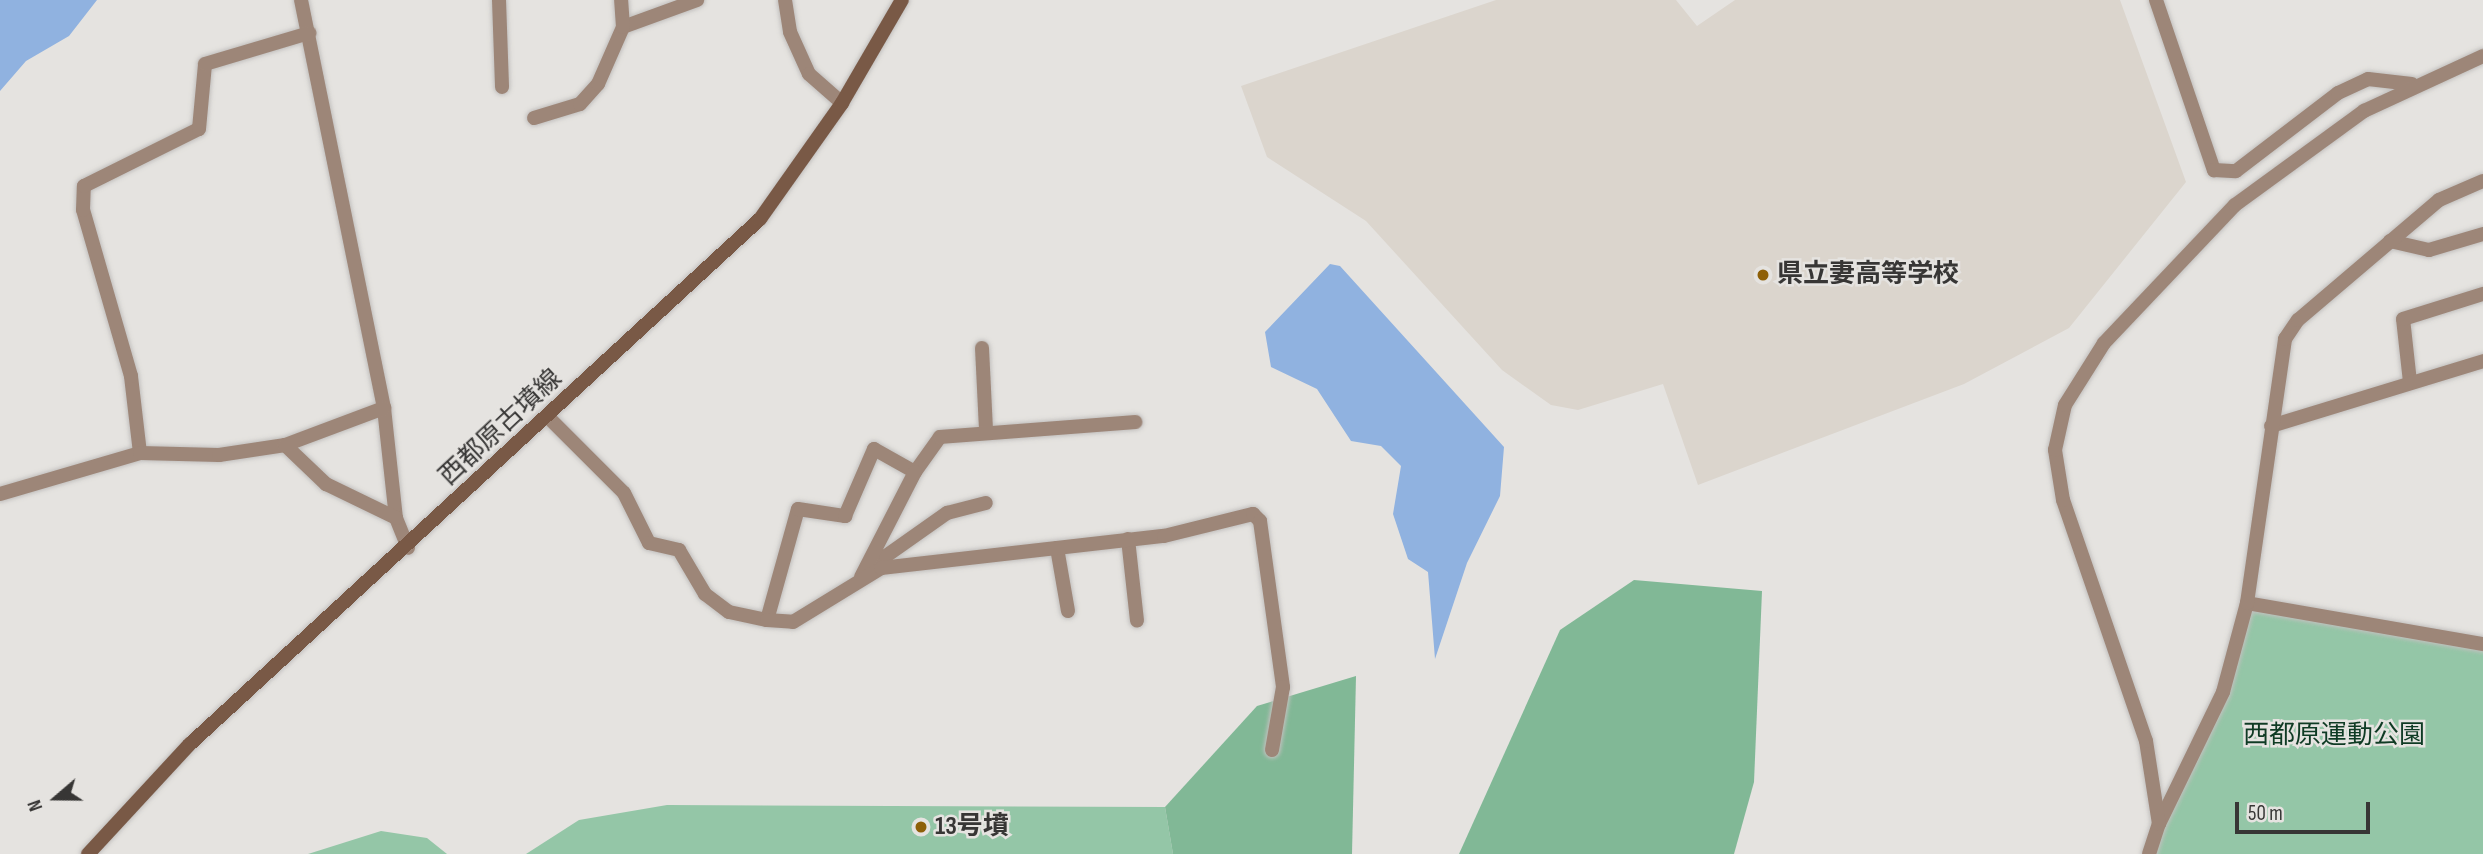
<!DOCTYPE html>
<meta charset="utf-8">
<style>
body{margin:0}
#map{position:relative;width:2483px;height:854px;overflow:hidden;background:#e5e3e0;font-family:"Sofia Sans Condensed","Noto Sans JP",sans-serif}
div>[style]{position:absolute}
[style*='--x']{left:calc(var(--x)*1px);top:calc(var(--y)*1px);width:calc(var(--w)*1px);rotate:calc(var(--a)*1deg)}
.built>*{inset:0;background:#dbd5cd}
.green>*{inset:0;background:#94c6a7}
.forest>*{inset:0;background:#81b896}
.water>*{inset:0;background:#90b2e0}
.roads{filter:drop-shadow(0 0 2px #c2c0be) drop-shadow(0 0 2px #c2c0be)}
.minor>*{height:14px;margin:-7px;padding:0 7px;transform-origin:7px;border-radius:7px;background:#9d8678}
.tertiary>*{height:14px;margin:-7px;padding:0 7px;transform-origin:7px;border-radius:7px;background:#9d8678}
.secondary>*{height:14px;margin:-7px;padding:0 7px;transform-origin:7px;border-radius:7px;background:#795946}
.dots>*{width:19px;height:19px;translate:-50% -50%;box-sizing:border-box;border:4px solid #e5e3e0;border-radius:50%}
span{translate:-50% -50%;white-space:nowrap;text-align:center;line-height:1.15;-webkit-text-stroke:5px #e5e3e0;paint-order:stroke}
.poi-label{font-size:26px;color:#373635;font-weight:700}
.left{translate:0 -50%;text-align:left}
.street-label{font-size:26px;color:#373635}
.park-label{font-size:26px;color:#0f3b24}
.north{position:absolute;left:21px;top:763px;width:70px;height:70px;-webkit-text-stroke:5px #e5e3e0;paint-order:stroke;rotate:250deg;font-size:19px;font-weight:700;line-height:28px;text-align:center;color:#373635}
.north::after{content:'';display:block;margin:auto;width:24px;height:32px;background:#373635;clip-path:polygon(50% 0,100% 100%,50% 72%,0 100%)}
.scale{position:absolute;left:2235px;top:802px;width:135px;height:32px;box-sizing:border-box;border:4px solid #373635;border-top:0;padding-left:9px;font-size:21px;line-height:24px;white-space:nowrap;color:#373635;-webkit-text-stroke:5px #e5e3e0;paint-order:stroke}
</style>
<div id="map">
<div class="built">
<div style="clip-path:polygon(1496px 0,1676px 0,1697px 26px,1735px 0,2120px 0,2186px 182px,2069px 328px,1964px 384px,1698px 485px,1663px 384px,1578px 410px,1551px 405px,1502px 370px,1366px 221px,1267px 157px,1241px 86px)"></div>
</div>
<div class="green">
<div style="clip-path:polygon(2247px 603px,2483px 644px,2483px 854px,2149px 854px,2223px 692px)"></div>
<div style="clip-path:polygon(667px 805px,1165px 807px,1173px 854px,526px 854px,579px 820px)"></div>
<div style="clip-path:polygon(381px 831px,427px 838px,447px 854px,308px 854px)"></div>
</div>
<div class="forest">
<div style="clip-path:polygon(1634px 580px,1762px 591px,1754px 782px,1734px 854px,1459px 854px,1560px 630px)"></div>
<div style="clip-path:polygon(1356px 676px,1352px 854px,1173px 854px,1165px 807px,1257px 706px)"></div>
</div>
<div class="water">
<div style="clip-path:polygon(0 0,97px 0,69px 36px,26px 61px,0 91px)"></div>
<div style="clip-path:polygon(1330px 264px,1340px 266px,1504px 447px,1500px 496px,1467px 563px,1435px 659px,1428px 572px,1408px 559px,1393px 514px,1401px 466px,1381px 446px,1351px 441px,1317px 389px,1271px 367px,1265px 332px)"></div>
</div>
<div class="roads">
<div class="minor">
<div style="--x:301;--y:0;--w:416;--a:78.5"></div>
<div style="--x:384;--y:408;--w:111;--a:83.8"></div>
<div style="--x:396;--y:518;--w:32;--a:68"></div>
<div style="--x:499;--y:0;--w:87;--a:88"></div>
<div style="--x:785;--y:0;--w:32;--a:81"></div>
<div style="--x:790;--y:32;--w:46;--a:65.7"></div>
<div style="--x:809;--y:74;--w:44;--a:41.3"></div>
<div style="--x:2156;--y:0;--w:180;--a:71.2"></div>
<div style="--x:2214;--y:170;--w:22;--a:3"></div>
<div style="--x:2236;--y:171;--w:128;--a:-37.4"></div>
<div style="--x:2338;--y:93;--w:33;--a:-25"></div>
<div style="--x:2368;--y:79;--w:44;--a:6.5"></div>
<div style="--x:623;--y:27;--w:79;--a:-20"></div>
<div style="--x:534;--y:118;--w:48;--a:-16.9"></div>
<div style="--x:580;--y:104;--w:27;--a:-48"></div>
<div style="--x:598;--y:84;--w:62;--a:-66.3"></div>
<div style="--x:623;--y:27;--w:27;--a:-94"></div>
<div style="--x:2390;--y:241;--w:40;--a:13"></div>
<div style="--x:2429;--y:250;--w:56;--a:-16.5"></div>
<div style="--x:982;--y:348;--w:81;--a:87.2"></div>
<div style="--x:2410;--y:382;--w:63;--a:-96.3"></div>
<div style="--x:2403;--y:319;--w:84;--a:-17.4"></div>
<div style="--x:548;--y:417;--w:107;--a:45"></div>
<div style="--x:624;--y:493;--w:56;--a:63.4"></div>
<div style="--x:649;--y:543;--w:31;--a:13"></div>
<div style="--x:679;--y:550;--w:51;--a:59.4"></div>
<div style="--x:705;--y:594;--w:30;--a:37"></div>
<div style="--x:729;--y:612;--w:39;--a:12"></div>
<div style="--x:767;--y:620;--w:115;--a:-74.4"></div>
<div style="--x:798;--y:509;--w:48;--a:8.5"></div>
<div style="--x:845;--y:516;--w:73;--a:-66.6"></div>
<div style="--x:874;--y:449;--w:47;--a:29.3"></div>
<div style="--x:915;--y:472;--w:43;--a:-54.5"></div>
<div style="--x:940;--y:437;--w:196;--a:-4.4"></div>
<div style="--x:2271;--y:426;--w:222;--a:-17"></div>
<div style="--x:285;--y:445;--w:57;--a:43.6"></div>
<div style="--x:326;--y:484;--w:78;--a:25.9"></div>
<div style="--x:140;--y:453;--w:78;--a:-96.7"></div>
<div style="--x:131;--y:376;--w:173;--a:-106.1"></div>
<div style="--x:83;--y:210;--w:24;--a:-88"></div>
<div style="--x:84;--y:186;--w:128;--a:-26.4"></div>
<div style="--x:199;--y:129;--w:65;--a:-84.7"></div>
<div style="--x:205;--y:64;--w:109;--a:-16.6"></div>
<div style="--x:0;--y:494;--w:146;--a:-16.3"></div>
<div style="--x:140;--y:453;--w:79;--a:1.5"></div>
<div style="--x:219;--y:455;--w:67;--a:-8.6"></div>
<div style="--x:285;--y:445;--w:106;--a:-20.5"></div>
<div style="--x:1128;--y:539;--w:82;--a:83.7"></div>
<div style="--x:1057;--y:548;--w:64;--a:80.1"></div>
<div style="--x:881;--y:568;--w:13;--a:-67"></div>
<div style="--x:886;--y:556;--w:75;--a:-35.2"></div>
<div style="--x:947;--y:513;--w:40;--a:-14.4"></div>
<div style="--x:861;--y:577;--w:118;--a:-62.8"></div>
<div style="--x:2247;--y:603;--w:240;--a:9.9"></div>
<div style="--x:767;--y:620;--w:26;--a:4"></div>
<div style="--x:793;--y:622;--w:103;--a:-31.5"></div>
<div style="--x:881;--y:568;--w:285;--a:-6.5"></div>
<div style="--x:1164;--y:536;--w:92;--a:-13.9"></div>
<div style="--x:1253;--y:514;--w:10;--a:45"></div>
<div style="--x:1260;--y:521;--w:168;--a:82.1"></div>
<div style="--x:1283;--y:687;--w:64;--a:99.9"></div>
<div style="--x:2159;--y:824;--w:147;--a:-64.1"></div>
<div style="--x:2223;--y:692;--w:92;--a:-74.9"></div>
<div style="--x:2247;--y:603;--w:267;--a:-81.8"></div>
<div style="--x:2285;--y:339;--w:23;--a:-56"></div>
<div style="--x:2298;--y:320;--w:185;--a:-40.4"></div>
<div style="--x:2439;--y:200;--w:48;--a:-23.4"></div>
</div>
<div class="tertiary">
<div style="--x:2149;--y:854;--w:32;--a:-72"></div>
<div style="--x:2159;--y:824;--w:84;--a:-98.9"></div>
<div style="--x:2146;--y:741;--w:255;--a:-109"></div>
<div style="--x:2063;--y:500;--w:51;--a:-99.1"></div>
<div style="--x:2055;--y:450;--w:46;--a:-77.5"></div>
<div style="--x:2065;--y:405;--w:73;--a:-57.8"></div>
<div style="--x:2104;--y:343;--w:190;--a:-46.5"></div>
<div style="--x:2235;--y:205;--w:160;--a:-36.1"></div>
<div style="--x:2364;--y:111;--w:131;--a:-24.8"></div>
</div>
<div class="secondary">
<div style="--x:88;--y:854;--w:150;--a:-47.2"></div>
<div style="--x:190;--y:744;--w:775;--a:-42.65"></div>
<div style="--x:760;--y:219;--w:142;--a:-54.7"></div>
<div style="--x:842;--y:103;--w:119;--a:-59.8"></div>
</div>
</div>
<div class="dots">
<div style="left:1763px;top:275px;background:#8e6008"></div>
<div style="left:921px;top:827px;background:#8e6008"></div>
</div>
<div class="poi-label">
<span class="left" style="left:1777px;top:275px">県立妻高等学校</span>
<span class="left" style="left:935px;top:827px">13号墳</span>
</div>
<div class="street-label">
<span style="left:501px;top:428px;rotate:-43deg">西都原古墳線</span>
</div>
<div class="park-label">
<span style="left:2334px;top:736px">西都原運動公園</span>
</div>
<div class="north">N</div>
<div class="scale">50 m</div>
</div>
